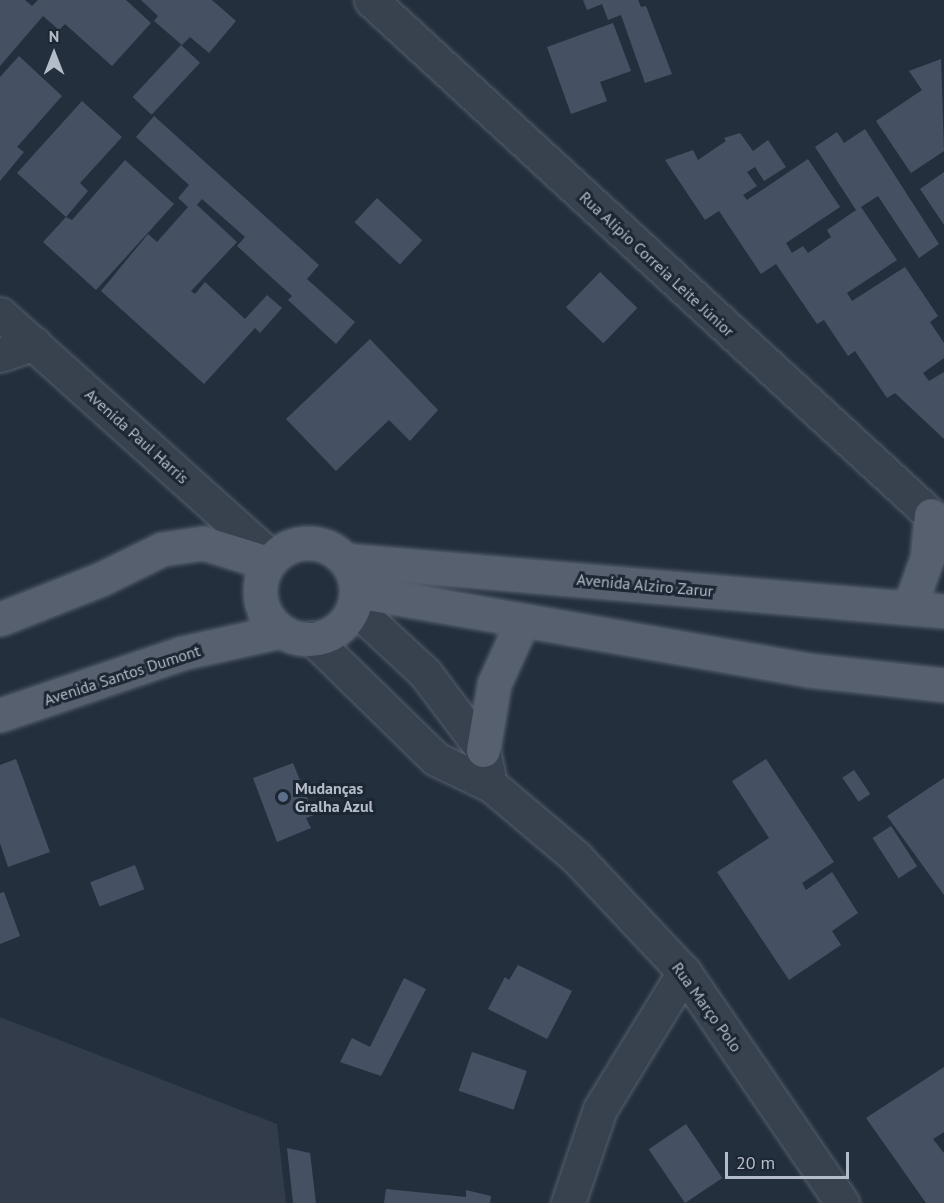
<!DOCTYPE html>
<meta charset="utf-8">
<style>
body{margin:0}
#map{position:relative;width:944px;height:1203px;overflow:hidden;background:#242f3e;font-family:"PT Sans",sans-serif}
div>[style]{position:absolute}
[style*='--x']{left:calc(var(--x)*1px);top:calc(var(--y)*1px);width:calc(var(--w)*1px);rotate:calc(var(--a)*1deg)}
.airport>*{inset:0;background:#323c4b}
.building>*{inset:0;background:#455162;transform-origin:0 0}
.roads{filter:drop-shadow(0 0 2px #565f6c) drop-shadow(0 0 2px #565f6c)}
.minor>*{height:33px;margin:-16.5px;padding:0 16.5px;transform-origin:16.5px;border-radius:16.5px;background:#38414e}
.tertiary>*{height:33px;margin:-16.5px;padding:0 16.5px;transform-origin:16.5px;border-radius:16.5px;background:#38414e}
.primary>*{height:33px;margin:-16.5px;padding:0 16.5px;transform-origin:16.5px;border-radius:16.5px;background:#56606e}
.primary>.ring{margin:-16.5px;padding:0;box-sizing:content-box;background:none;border:33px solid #56606e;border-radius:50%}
.dots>*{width:16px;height:16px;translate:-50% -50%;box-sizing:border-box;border:3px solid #1d2633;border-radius:50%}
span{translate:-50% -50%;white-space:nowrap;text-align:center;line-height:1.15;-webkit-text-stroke:6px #1d2633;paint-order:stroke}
.street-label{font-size:16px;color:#b4bcc9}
.poi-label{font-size:16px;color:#b4bcc9;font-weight:700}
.left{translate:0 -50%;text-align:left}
.north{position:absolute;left:24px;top:24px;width:60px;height:60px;-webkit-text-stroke:4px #1d2633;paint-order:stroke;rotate:0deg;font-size:16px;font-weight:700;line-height:24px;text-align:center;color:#b4bcc9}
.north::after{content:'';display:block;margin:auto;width:21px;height:27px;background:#b4bcc9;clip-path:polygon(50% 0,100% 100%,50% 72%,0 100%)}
.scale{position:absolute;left:725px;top:1152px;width:124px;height:27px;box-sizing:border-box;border:3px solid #b4bcc9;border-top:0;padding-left:8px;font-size:18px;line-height:21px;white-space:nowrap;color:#b4bcc9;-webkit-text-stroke:4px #1d2633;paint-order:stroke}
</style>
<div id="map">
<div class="airport">
<div style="clip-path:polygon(0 1017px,277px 1124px,286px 1203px,0 1203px)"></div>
</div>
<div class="building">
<div style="clip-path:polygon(0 0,25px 0,32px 6px,38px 0,126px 0,151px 23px,112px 66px,65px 24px,59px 30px,43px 16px,0 66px)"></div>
<div style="clip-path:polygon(141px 0,212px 0,236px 21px,209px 53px,190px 37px,182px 45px,154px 21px,158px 16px)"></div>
<div style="clip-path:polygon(583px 0,638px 0,641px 7px,646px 6px,672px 74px,645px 83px,621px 15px,608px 20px,602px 4px,587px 10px)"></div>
<div style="clip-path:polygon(613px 23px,631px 71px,600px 82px,607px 101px,571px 114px,547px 47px)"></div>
<div style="left:181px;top:45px;width:26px;height:71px;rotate:43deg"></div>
<div style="clip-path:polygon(19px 56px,62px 96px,17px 147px,24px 152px,0 181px,0 77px)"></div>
<div style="clip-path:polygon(941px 59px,944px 151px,911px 173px,876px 121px,922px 90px,909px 71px)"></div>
<div style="clip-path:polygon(82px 101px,122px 137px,80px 183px,88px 191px,66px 217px,72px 220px,125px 160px,174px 204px,96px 290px,43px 242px,66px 217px,17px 173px)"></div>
<div style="clip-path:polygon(154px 116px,319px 265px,307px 279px,355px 322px,336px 344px,288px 300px,292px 296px,237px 246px,245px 237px,202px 199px,197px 205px,237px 242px,191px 291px,195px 294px,205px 282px,245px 319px,267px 295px,282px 308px,260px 333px,255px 328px,204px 384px,101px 291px,148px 234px,157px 242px,188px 207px,178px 198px,189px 185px,136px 137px)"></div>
<div style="clip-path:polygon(865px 129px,939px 244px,919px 258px,878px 196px,861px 207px,897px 260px,847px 293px,852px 301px,905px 267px,938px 316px,930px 322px,944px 343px,944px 358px,923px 373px,929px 381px,944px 372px,944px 439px,895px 393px,887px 398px,855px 351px,848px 356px,824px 320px,817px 324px,776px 264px,761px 274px,719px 211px,705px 220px,665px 160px,693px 150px,698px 160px,726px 141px,724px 138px,740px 133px,753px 151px,768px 140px,786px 167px,764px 181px,755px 167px,747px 172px,757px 186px,743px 195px,747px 200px,808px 159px,840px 207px,786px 243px,792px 253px,803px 246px,808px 253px,831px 237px,827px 230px,856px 210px,815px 147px,837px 132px,844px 143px)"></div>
<div style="clip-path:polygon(944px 172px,944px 225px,920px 189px)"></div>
<div style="left:377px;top:198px;width:62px;height:33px;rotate:43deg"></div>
<div style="left:600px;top:272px;width:52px;height:49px;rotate:44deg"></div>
<div style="clip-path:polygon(370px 339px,438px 410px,410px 441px,389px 420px,336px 471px,286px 419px)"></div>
<div style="clip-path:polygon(16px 759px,50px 852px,8px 867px,0 843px,0 765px)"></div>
<div style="clip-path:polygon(766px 759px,834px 862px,802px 883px,806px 890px,832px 872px,858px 913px,832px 931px,841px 945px,789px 980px,717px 872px,769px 838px,732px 781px)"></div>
<div style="clip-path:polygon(293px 763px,314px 815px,306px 818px,311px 828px,277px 842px,253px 778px)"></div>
<div style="left:854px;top:770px;width:29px;height:14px;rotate:56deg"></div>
<div style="clip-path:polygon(944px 778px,944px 895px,887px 816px)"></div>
<div style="left:891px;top:826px;width:48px;height:22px;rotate:57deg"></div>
<div style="left:135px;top:865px;width:26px;height:48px;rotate:69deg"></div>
<div style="clip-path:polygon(4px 892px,20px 936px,0 944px,0 893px)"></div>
<div style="clip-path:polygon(518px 965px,572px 991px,547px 1039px,488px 1009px,505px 977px,509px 980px)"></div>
<div style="clip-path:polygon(404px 978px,426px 989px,381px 1076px,340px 1062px,352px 1038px,370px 1047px)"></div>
<div style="left:472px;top:1052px;width:58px;height:41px;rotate:19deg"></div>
<div style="clip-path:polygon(944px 1067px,944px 1132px,933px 1139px,944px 1153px,944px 1203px,926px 1203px,866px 1118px)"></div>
<div style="left:686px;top:1124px;width:65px;height:45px;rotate:56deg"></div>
<div style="clip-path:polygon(287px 1148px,310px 1153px,316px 1203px,293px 1203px)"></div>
<div style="clip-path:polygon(386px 1189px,466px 1197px,466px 1190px,491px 1196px,490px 1203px,384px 1203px)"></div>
</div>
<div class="roads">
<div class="minor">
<div style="--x:371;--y:0;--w:778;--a:42.61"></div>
<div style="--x:0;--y:355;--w:36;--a:-19"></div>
<div style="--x:354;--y:607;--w:97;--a:42.9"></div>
<div style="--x:425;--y:673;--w:96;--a:53"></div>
<div style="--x:483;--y:750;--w:24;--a:78"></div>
<div style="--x:312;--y:638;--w:173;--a:44.3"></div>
<div style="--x:436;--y:759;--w:62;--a:25.7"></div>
<div style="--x:492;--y:786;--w:110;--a:40.2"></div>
<div style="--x:576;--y:857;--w:158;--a:46.8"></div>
<div style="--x:684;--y:972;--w:280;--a:55.6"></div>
<div style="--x:568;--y:1203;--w:99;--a:-71.2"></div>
<div style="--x:600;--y:1109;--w:161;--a:-58.5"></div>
</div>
<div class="tertiary">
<div style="--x:0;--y:314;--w:365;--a:41.9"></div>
</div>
<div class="primary">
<div class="ring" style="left:260px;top:543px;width:63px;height:63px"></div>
<div style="--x:345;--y:560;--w:601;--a:4.87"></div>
<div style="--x:356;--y:591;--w:458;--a:9.9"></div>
<div style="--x:807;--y:670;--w:138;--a:6.2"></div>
<div style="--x:909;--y:608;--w:53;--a:-70.2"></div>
<div style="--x:927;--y:558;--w:43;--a:-84.7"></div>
<div style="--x:0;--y:619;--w:109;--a:-21.6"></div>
<div style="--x:101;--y:579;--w:68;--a:-26.2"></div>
<div style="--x:162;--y:549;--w:41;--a:-8.3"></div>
<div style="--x:203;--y:543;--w:68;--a:17.1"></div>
<div style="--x:0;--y:715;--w:192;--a:-18.8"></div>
<div style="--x:182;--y:653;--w:101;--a:-12.5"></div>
<div style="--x:483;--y:750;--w:67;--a:-80.5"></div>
<div style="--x:494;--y:684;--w:70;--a:-65.6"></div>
</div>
</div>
<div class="dots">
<div style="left:283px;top:797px;background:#5c6f8a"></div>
</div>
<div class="street-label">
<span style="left:657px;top:264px;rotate:43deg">Rua Alípio Correia Leite Júnior</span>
<span style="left:137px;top:436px;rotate:42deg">Avenida Paul Harris</span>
<span style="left:645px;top:585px;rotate:5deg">Avenida Alziro Zarur</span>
<span style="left:122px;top:675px;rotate:-18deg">Avenida Santos Dumont</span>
<span style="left:707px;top:1007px;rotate:54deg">Rua Março Polo</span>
</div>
<div class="poi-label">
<span class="left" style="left:295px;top:797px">Mudanças<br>Gralha Azul</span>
</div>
<div class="north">N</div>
<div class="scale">20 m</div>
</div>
